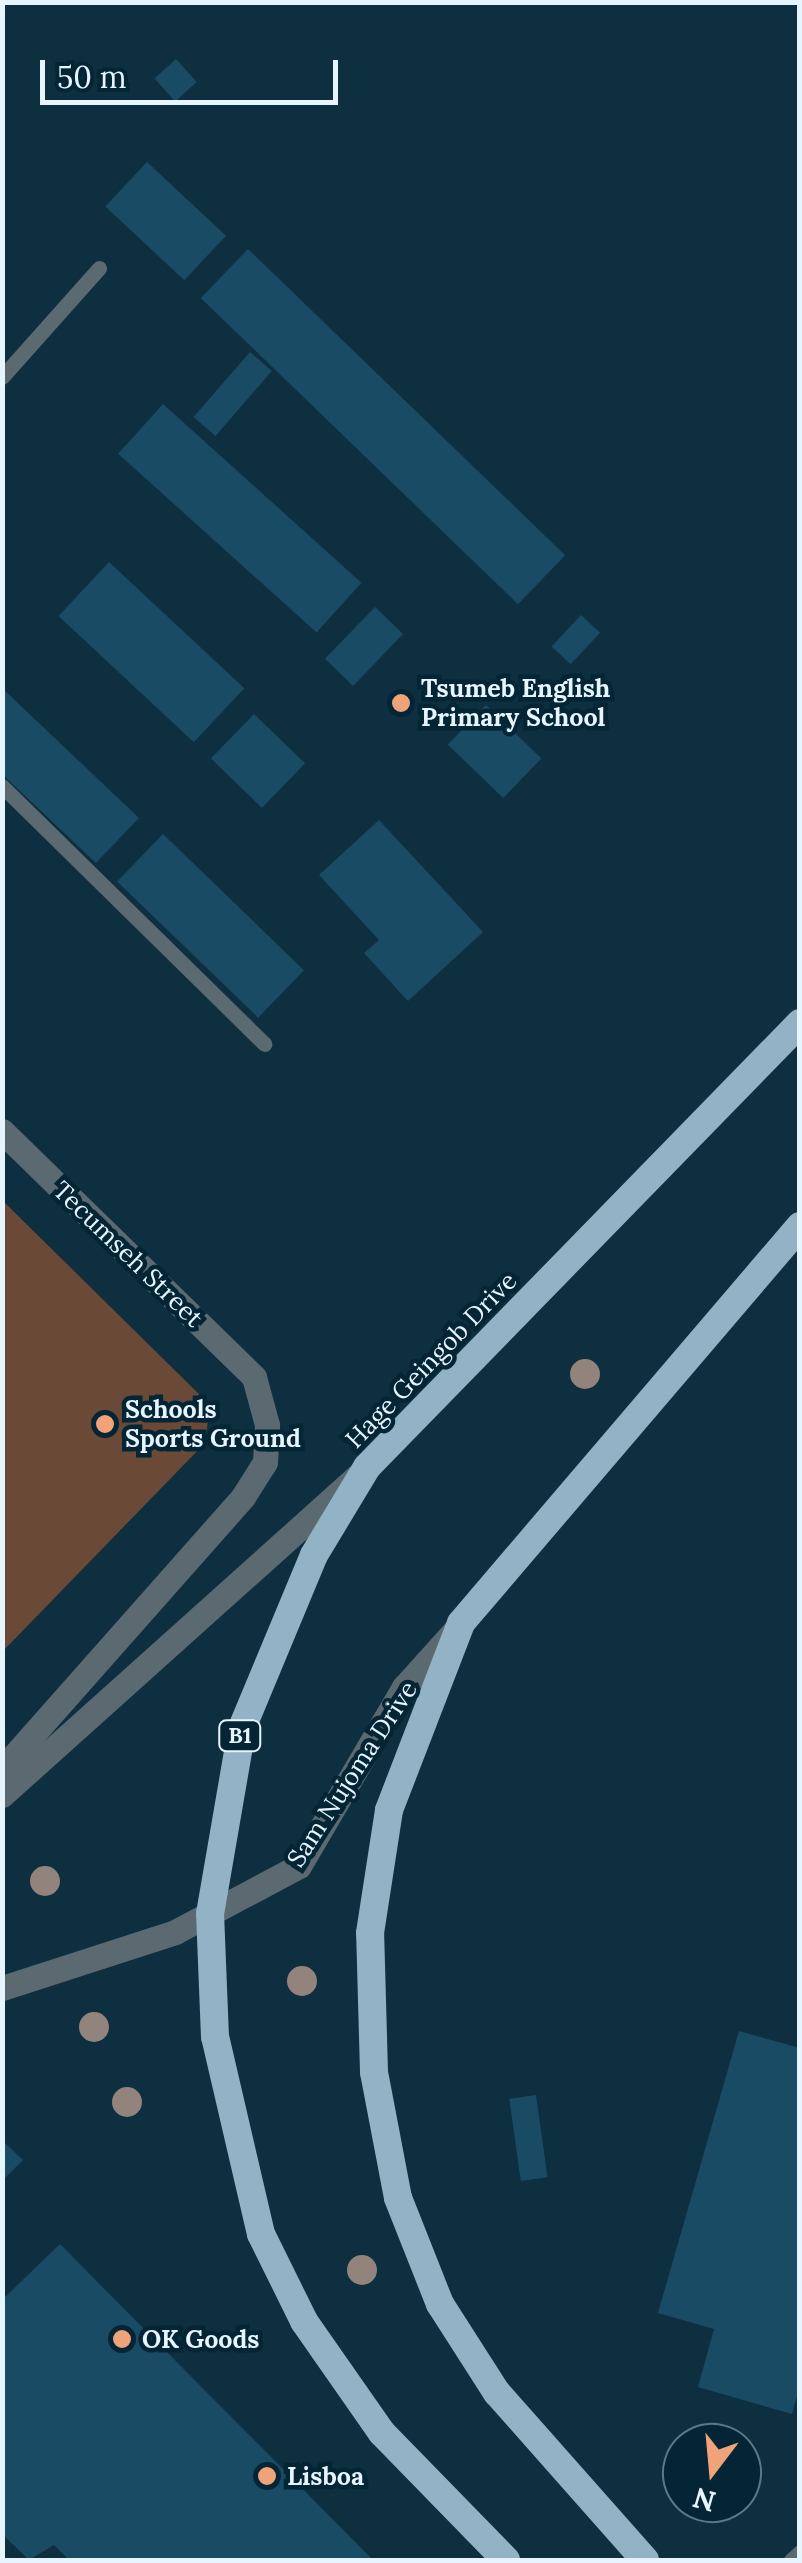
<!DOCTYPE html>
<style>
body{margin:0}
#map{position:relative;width:802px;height:2563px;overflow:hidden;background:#0e2f3f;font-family:Lora,serif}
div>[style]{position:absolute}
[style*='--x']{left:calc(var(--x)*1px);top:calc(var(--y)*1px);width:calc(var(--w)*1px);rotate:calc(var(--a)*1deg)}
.green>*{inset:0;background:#6b4937}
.building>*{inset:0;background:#194b64;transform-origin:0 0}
.service>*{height:15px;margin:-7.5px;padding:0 7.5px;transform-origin:7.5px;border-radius:7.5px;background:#5b6971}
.minor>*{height:25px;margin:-12.5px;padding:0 12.5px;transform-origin:12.5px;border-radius:12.5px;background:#5b6971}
.tertiary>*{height:25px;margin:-12.5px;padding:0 12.5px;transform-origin:12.5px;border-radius:12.5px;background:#5b6971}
.trunk>*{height:28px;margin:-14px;padding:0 14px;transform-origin:14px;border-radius:14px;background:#92b2c5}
.trees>*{width:30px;height:30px;margin:-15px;border-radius:50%;background:#92847d}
.dots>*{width:28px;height:28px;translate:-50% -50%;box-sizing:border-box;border:5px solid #032535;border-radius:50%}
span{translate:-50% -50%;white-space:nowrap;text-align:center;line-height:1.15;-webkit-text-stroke:9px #032535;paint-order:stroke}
.shield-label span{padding:2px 8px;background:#032535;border:2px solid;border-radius:8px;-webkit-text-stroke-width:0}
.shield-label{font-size:22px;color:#e7f5fe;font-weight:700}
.poi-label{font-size:25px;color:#e7f5fe;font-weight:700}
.left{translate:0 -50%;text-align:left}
.street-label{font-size:25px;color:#e7f5fe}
.frame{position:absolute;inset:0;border:5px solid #e7f5fe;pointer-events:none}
.north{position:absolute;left:662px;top:2423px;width:100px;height:100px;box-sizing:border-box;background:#032535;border:2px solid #5e7885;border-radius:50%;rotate:196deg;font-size:28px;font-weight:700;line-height:40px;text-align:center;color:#e7f5fe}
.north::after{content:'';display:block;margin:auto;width:35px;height:45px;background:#f0a279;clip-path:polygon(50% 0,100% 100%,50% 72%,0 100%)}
.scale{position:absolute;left:40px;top:60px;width:298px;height:45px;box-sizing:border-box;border:5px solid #e7f5fe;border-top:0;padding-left:12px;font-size:30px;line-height:35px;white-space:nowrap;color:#e7f5fe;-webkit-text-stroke:8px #032535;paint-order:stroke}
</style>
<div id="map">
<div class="green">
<div style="clip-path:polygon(2px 1200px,210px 1405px,205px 1443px,3px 1651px)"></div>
</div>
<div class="building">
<div style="left:176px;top:59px;width:31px;height:29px;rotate:48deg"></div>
<div style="left:147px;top:162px;width:108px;height:61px;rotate:43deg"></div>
<div style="left:248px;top:249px;width:441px;height:68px;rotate:44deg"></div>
<div style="left:250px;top:352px;width:29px;height:86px;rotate:41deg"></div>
<div style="left:163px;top:404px;width:267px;height:67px;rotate:42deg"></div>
<div style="left:109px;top:562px;width:185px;height:74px;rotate:43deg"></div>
<div style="left:375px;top:607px;width:39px;height:72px;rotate:44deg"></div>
<div style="left:581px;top:615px;width:26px;height:43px;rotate:43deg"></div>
<div style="clip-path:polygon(2px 688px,139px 818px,96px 863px,2px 774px)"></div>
<div style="left:486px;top:705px;width:77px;height:55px;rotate:44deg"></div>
<div style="left:254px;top:714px;width:71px;height:62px;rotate:44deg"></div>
<div style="clip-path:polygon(379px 820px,483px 932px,408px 1001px,364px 953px,379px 940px,319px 875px)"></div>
<div style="left:163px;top:834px;width:196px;height:66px;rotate:44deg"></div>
<div style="clip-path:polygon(739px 2031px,800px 2048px,800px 2386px,792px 2414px,698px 2387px,714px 2329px,658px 2313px)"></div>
<div style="left:536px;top:2095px;width:83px;height:27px;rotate:82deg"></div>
<div style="clip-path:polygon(2px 2140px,23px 2160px,2px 2181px)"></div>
<div style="clip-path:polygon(60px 2244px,373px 2560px,69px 2560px,54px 2545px,29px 2560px,2px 2534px,2px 2300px)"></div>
</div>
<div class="service">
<div style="--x:2;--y:377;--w:146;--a:-48.3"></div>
<div style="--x:2;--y:786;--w:368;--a:44.5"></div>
<div style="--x:791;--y:2560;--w:12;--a:-42"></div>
</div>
<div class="minor">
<div style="--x:2;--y:1131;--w:352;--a:44.3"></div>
<div style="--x:254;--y:1377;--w:50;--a:74.8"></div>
<div style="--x:267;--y:1425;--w:37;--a:93"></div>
<div style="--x:265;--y:1462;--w:41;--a:122.2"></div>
<div style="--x:243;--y:1497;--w:363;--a:131.5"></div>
</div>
<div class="tertiary">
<div style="--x:2;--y:1795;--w:476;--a:-41.9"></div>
<div style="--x:2;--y:1988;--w:182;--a:-17.9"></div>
<div style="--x:175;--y:1932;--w:140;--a:-28"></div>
<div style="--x:299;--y:1866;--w:208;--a:-59.6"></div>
<div style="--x:404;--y:1687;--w:81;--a:-48"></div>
</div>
<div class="trunk">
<div style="--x:506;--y:2560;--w:177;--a:-134.3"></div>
<div style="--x:382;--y:2433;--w:136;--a:-124.9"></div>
<div style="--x:304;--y:2321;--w:97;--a:-116.3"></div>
<div style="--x:261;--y:2234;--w:202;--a:-103.1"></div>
<div style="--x:215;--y:2037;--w:123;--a:-92.3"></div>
<div style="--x:210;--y:1914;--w:189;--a:-80.2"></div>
<div style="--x:242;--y:1728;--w:187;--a:-67.4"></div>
<div style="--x:314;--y:1555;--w:103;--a:-58.9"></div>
<div style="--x:367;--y:1467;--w:620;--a:-45.72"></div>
<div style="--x:645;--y:2560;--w:223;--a:-131.5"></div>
<div style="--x:497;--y:2393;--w:106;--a:-122.6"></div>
<div style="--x:440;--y:2304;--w:114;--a:-111.6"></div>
<div style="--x:398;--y:2198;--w:128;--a:-100.8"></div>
<div style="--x:374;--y:2072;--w:139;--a:-91.6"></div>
<div style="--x:370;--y:1933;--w:124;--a:-81.2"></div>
<div style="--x:389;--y:1810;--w:200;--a:-68.9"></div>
<div style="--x:461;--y:1623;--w:522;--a:-49.51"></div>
</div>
<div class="trees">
<div style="left:585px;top:1374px"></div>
<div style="left:45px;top:1881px"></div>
<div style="left:302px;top:1981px"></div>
<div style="left:94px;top:2027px"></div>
<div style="left:127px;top:2102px"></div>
<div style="left:362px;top:2270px"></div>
</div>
<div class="dots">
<div style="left:401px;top:703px;background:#f0a279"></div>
<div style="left:105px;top:1424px;background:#f0a279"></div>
<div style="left:122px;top:2339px;background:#f0a279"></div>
<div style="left:267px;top:2476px;background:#f0a279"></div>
</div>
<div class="shield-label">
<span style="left:240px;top:1736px">B1</span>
</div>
<div class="poi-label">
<span class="left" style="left:421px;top:703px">Tsumeb English<br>Primary School</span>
<span class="left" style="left:125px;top:1424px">Schools<br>Sports Ground</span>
<span class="left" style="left:142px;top:2339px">OK Goods</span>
<span class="left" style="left:287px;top:2476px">Lisboa</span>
</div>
<div class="street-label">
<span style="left:128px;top:1254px;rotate:44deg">Tecumseh Street</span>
<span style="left:431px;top:1360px;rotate:-46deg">Hage Geingob Drive</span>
<span style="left:352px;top:1774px;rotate:-57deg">Sam Nujoma Drive</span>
</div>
<div class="frame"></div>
<div class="north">N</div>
<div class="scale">50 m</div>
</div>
